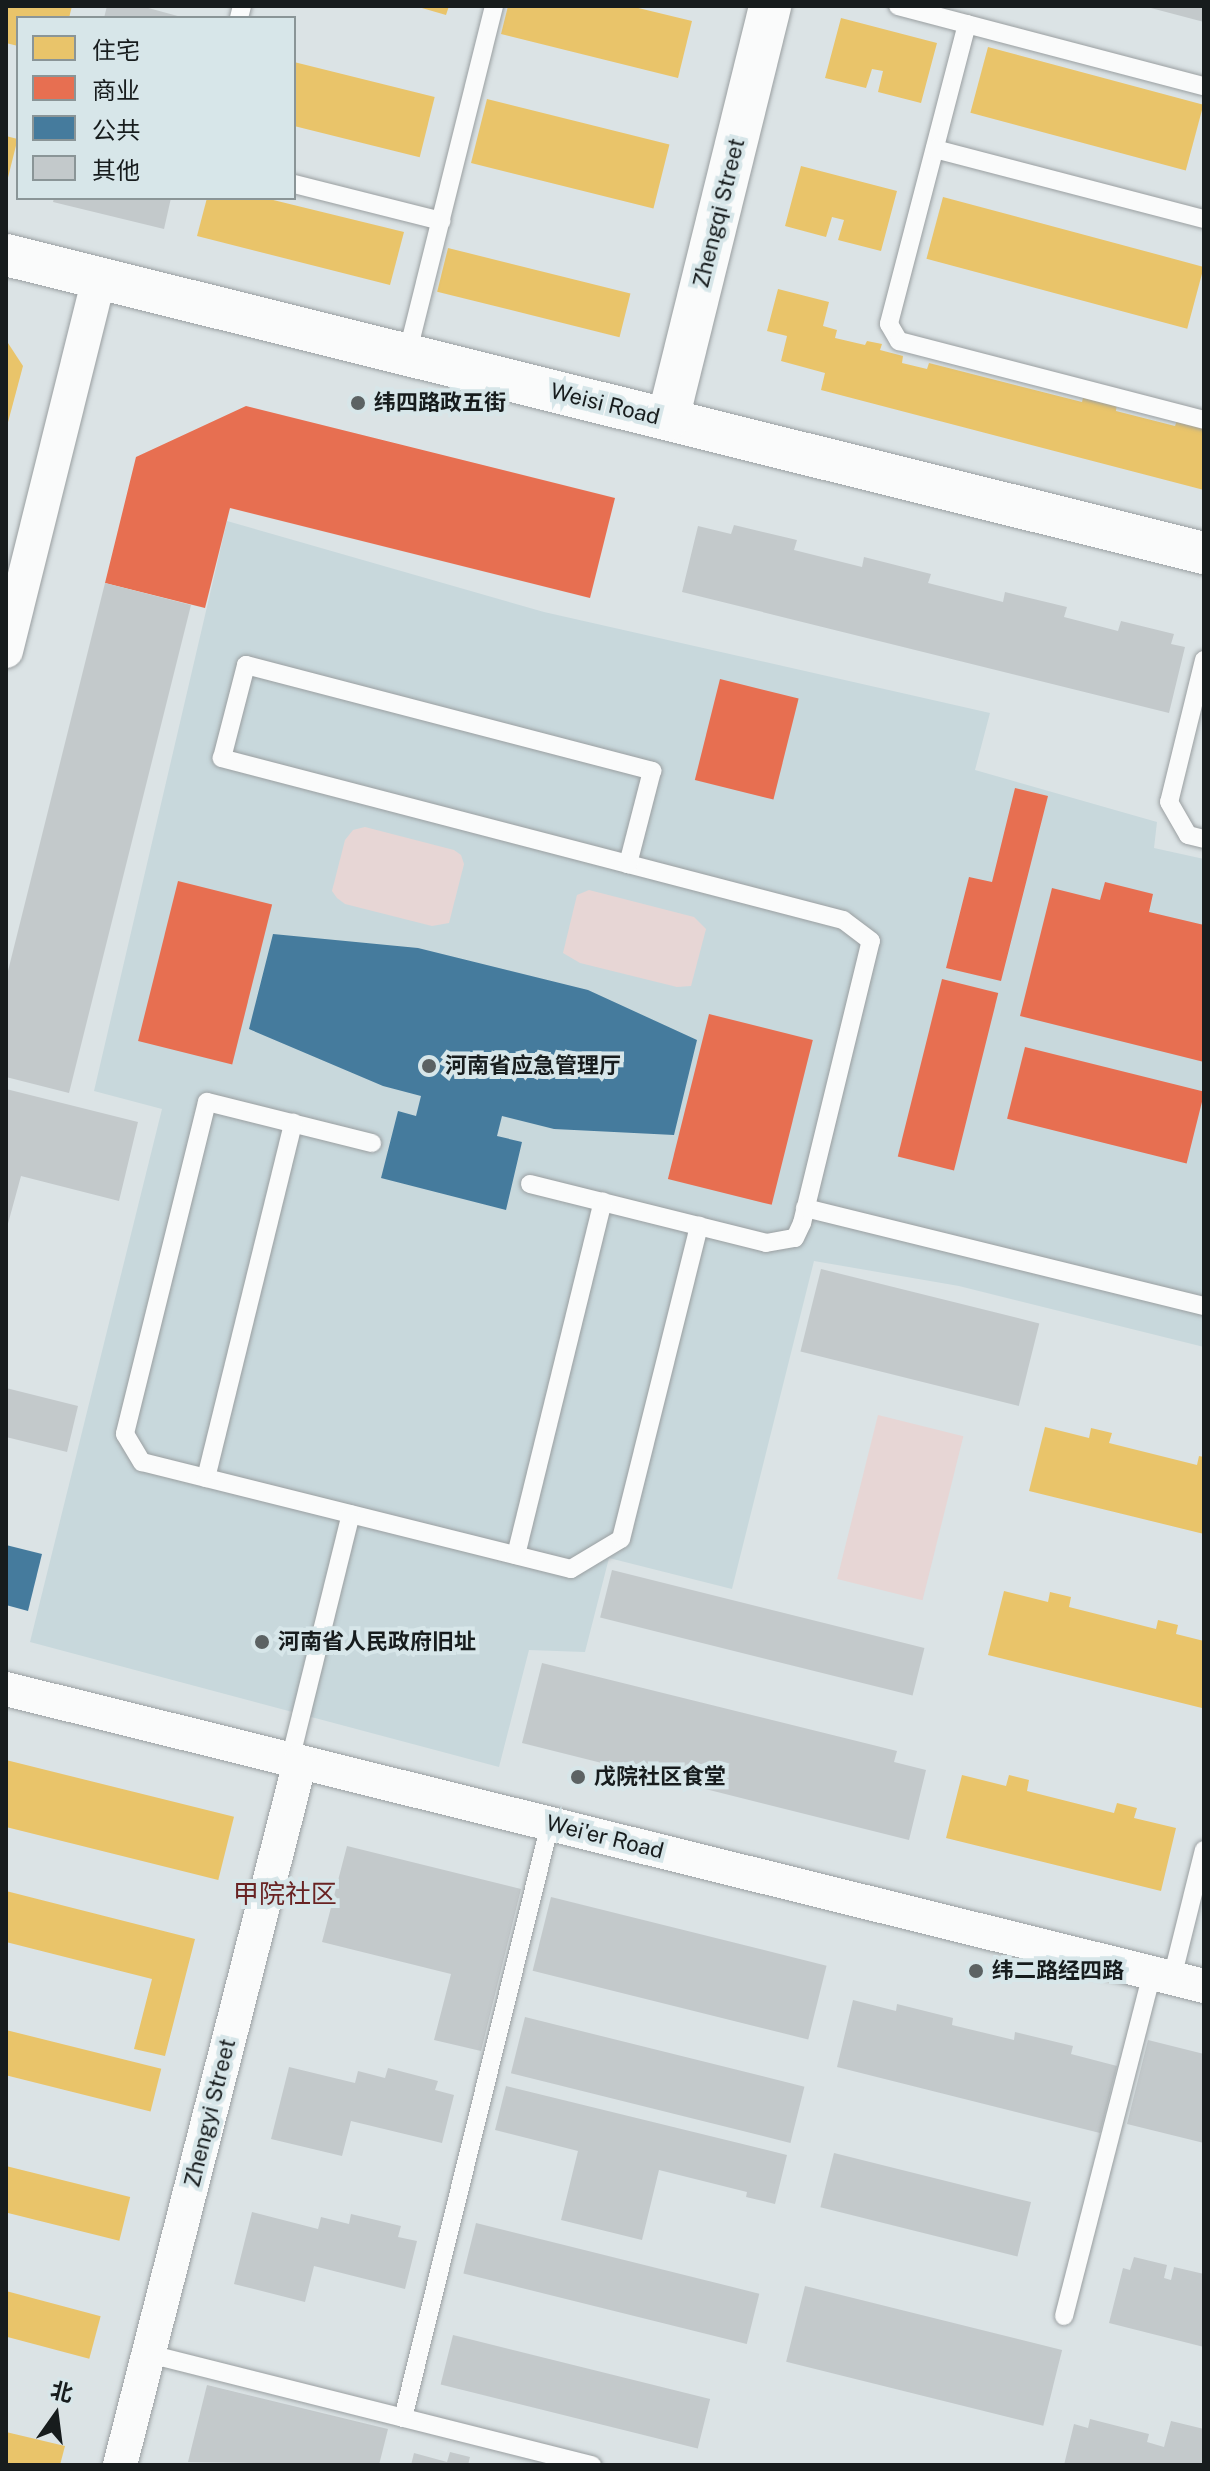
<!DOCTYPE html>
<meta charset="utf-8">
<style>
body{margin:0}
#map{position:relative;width:1210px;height:2471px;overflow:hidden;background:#dbe3e5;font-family:"Public Sans","Noto Sans SC",sans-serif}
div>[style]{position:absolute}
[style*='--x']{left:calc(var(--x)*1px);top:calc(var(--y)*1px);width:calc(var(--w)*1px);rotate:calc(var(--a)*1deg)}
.built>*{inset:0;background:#c8d8dc}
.green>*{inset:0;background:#e7d6d5;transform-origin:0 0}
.homes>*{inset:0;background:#e9c46a;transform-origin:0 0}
.shops>*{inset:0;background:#e76f51;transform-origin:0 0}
.public>*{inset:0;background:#457b9d}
.building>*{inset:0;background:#c3c9cb;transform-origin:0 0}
.roads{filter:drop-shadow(0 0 2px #9a9fa1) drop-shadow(0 0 2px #9a9fa1)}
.service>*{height:18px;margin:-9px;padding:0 9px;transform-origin:9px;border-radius:9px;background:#fafbfb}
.minor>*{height:34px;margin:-17px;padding:0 17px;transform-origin:17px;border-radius:17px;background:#fafbfb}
.tertiary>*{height:42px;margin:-21px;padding:0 21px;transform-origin:21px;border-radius:21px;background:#fafbfb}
.dots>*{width:22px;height:22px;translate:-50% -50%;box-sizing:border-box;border:4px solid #d7e6e9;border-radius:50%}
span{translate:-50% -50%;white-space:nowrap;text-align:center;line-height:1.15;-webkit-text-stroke:8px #d7e6e9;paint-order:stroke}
.street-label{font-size:22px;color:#171c1d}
.poi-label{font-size:22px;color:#171c1d;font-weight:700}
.left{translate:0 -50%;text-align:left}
.quarter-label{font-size:26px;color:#692323}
.frame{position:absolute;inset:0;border:8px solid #171c1d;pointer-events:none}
.legend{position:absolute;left:16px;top:16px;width:280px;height:184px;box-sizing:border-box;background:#d7e6e9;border:2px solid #8a9597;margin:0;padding:10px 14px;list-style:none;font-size:24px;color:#171c1d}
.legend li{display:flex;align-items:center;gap:16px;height:40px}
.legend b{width:40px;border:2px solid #8a9597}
.north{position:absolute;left:16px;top:2375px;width:80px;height:80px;-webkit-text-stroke:6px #d7e6e9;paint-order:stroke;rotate:14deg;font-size:22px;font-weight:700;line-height:32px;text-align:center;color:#171c1d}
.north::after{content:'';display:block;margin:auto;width:28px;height:36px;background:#171c1d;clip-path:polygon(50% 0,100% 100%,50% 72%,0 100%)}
</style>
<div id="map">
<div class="built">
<div style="clip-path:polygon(227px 521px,544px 612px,990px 713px,975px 770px,1157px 822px,1154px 848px,1204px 859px,1204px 1347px,959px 1286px,814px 1261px,732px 1589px,609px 1558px,585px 1652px,529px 1650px,499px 1767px,30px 1642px,162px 1109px,94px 1091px)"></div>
</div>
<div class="green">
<div style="clip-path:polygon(365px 827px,454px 850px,461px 855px,464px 864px,449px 923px,432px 926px,345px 904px,337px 898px,332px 891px,345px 840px,353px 830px)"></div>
<div style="clip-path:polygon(589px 890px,694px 917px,706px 929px,691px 986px,677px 987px,580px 963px,563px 953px,577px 895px)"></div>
<div style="left:878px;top:1415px;width:88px;height:169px;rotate:14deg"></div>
</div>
<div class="homes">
<div style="clip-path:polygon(6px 6px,72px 6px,69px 18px,18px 18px,18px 46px,6px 43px)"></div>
<div style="clip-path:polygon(415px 6px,449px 6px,446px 15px)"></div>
<div style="clip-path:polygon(508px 6px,630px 6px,692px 21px,678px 78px,501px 34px)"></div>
<div style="clip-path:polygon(841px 18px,937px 43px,921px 103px,878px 92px,883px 71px,872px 69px,866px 88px,825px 78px)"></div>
<div style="left:988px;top:47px;width:223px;height:68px;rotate:15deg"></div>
<div style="left:294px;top:62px;width:145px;height:62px;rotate:14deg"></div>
<div style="left:487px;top:99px;width:188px;height:66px;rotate:14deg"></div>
<div style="left:6px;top:136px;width:12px;height:55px;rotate:14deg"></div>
<div style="clip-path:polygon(801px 166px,897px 191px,881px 251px,838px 240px,844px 220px,832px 217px,826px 237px,785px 226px)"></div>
<div style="left:943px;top:197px;width:270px;height:64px;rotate:15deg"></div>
<div style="clip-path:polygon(207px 198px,265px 198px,404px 232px,390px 285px,197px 236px)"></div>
<div style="left:448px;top:248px;width:188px;height:45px;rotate:14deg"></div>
<div style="clip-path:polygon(778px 289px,829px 302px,823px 326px,837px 330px,835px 338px,865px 345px,867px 341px,882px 344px,880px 350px,903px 356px,902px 363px,927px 369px,929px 363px,1082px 402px,1084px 394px,1117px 403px,1116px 411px,1175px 426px,1178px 418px,1204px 424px,1204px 490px,821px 390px,825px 373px,781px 361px,787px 336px,767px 331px)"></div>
<div style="clip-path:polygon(6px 340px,23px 366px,7px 426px,6px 426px)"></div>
<div style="clip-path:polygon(1045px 1427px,1089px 1438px,1091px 1428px,1112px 1433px,1109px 1443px,1197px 1465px,1199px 1456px,1204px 1457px,1204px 1534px,1029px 1491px)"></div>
<div style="clip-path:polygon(1004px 1591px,1048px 1602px,1050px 1592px,1071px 1597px,1069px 1607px,1156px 1629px,1158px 1620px,1178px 1625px,1176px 1634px,1204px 1641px,1202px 1708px,988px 1655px)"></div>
<div style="left:6px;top:1760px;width:235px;height:65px;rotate:14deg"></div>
<div style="clip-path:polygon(962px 1775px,1006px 1786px,1009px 1775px,1029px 1780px,1027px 1791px,1114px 1813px,1117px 1803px,1137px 1808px,1134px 1818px,1176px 1828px,1161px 1891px,946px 1838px)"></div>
<div style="clip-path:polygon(6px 1891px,195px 1939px,165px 2056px,134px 2049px,152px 1979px,6px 1942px)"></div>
<div style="left:6px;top:2030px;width:160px;height:44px;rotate:14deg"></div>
<div style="left:6px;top:2166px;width:128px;height:45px;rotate:14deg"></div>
<div style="left:6px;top:2291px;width:98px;height:44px;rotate:15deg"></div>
<div style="clip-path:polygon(6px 2432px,65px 2446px,60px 2465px,6px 2465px)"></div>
</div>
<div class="shops">
<div style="clip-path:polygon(246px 406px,615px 498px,590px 598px,230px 508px,205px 608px,105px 583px,136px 457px)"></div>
<div style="left:720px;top:679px;width:81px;height:104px;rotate:14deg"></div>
<div style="clip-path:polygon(1015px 788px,1048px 796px,1001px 981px,946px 968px,969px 877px,992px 882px)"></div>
<div style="left:178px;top:881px;width:97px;height:165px;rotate:14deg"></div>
<div style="clip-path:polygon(1105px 882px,1153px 894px,1149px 912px,1204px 925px,1204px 1062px,1020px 1016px,1052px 888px,1100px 900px)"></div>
<div style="left:942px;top:979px;width:58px;height:183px;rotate:14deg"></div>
<div style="left:709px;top:1014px;width:107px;height:170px;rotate:14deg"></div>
<div style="left:1025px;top:1047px;width:185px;height:74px;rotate:14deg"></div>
</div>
<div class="public">
<div style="clip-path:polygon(273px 934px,418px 948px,588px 990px,697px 1040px,674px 1135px,554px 1129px,502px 1116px,497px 1136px,522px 1142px,506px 1210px,381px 1178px,398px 1111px,416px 1116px,421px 1096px,383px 1086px,249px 1029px)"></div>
<div style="clip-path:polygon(6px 1545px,42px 1554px,28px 1611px,6px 1605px)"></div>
</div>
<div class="building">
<div style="clip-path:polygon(107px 6px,141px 6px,185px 18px,104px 18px)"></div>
<div style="clip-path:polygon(1204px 6px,1204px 22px,1147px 7px,1147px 6px)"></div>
<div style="clip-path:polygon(54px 198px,171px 198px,164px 229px,53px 202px)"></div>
<div style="clip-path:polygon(734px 525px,797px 540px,794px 550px,862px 567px,864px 557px,931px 574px,928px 583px,1003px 602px,1005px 592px,1067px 607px,1064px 617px,1118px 631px,1121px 621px,1174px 634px,1171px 644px,1185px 647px,1169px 713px,682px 592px,698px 526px,731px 534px)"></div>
<div style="clip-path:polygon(105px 583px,191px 605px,69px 1093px,6px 1077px,6px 979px)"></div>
<div style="clip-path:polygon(6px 1089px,138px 1122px,119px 1201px,21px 1176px,6px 1231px)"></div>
<div style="left:821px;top:1269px;width:225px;height:85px;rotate:14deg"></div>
<div style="clip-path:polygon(6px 1388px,78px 1406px,67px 1452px,6px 1437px)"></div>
<div style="left:612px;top:1570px;width:322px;height:49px;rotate:14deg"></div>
<div style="clip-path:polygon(542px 1663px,897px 1751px,894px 1762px,926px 1770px,909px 1840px,522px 1743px)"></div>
<div style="clip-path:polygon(347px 1846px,521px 1889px,481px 2051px,434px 2040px,451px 1974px,322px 1942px)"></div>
<div style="left:551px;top:1897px;width:284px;height:76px;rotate:14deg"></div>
<div style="clip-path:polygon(853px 2000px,896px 2011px,897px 2004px,953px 2018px,952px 2025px,1014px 2040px,1015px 2032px,1073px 2046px,1071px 2054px,1117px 2066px,1100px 2133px,837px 2067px)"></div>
<div style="left:525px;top:2017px;width:288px;height:58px;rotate:14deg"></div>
<div style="clip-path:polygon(1148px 2040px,1204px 2054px,1204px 2143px,1127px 2124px)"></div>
<div style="clip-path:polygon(289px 2067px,355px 2083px,358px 2071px,385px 2078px,388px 2068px,438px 2081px,435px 2090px,454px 2095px,442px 2143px,351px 2121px,342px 2156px,271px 2139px)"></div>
<div style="clip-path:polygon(506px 2086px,787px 2155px,775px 2204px,746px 2197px,747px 2192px,659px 2170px,642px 2240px,561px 2220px,578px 2151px,495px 2130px)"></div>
<div style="left:834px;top:2153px;width:203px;height:56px;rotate:14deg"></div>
<div style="clip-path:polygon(252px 2212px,318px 2229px,321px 2217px,349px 2224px,351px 2214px,401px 2226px,398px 2237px,417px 2241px,405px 2289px,314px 2266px,305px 2302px,234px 2284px)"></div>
<div style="left:476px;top:2223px;width:292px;height:52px;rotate:14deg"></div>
<div style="clip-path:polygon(1134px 2257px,1167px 2265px,1164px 2278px,1171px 2280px,1174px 2267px,1204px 2274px,1204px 2347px,1109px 2323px,1123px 2268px,1130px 2270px)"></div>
<div style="left:805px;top:2286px;width:265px;height:78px;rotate:14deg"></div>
<div style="left:453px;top:2335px;width:265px;height:51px;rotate:14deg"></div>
<div style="clip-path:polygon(207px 2385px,388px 2429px,379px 2465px,188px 2462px)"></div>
<div style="clip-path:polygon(1090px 2419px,1149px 2434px,1147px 2442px,1164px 2447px,1171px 2421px,1204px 2429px,1204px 2465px,1064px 2465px,1074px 2424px,1088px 2428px)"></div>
<div style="clip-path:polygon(450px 2452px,470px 2457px,468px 2465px,411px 2465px,414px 2453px,447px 2462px)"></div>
</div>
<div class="roads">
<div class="service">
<div style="--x:898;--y:6;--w:316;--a:14.7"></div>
<div style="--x:239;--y:18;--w:12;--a:-76"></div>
<div style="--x:967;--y:24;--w:310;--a:104.6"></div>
<div style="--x:889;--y:324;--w:20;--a:60"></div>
<div style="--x:899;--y:341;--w:315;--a:14.5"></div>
<div style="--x:935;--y:149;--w:278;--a:14.6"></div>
<div style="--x:294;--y:184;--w:152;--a:14.1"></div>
<div style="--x:407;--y:355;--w:360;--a:-76"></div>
<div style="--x:1204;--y:660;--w:146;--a:103.8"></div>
<div style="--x:1169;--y:802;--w:38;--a:60"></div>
<div style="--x:1188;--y:835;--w:16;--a:14"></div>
<div style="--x:372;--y:1143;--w:170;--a:-166"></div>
<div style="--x:207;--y:1102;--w:342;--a:103.9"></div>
<div style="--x:125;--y:1434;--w:33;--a:59"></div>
<div style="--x:142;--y:1462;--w:442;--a:14"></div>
<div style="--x:571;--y:1569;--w:58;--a:-31"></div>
<div style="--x:621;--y:1539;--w:323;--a:-76"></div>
<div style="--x:530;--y:1184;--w:243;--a:14"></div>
<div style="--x:766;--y:1243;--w:29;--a:-10"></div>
<div style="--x:795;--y:1238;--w:17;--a:-65"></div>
<div style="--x:802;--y:1223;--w:290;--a:-76.3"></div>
<div style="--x:871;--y:941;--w:35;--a:-143"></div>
<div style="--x:843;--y:920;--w:222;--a:-165.4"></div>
<div style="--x:628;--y:864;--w:420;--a:-165.4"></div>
<div style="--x:222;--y:758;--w:96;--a:-75.5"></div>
<div style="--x:246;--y:665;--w:420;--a:14.6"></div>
<div style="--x:652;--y:771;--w:96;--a:104.5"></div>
<div style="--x:805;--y:1208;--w:411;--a:13.8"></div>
<div style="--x:206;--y:1478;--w:366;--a:-76.2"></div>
<div style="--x:516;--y:1555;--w:364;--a:-76.2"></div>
<div style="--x:290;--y:1760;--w:253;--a:-76.1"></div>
<div style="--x:1172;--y:1978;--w:132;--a:-76"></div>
<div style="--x:1064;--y:2316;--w:354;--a:-75.6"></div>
<div style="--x:149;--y:2354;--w:457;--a:14.1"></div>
<div style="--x:403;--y:2418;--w:612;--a:-76.1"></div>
</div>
<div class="minor">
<div style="--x:6;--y:651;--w:384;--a:-76"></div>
<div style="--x:6;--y:1689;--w:1234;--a:13.92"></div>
<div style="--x:120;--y:2465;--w:726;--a:-75.64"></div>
</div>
<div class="tertiary">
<div style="--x:6;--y:255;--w:1235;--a:13.97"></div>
<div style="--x:668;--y:419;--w:425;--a:-76.1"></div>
</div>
</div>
<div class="dots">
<div style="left:358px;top:403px;background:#5c6263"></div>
<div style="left:429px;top:1066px;background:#5c6263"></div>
<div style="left:262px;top:1642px;background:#5c6263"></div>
<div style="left:578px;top:1777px;background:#5c6263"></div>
<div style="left:976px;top:1971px;background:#5c6263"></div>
</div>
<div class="street-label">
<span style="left:719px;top:213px;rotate:-76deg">Zhengqi Street</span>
<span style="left:605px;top:404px;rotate:14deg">Weisi Road</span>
<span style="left:605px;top:1837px;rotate:14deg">Wei'er Road</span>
<span style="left:210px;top:2113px;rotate:-76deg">Zhengyi Street</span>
</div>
<div class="poi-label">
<span class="left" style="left:374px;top:403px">纬四路政五街</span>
<span class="left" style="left:445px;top:1066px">河南省应急管理厅</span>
<span class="left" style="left:278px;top:1642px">河南省人民政府旧址</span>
<span class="left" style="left:594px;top:1777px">戊院社区食堂</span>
<span class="left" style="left:992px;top:1971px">纬二路经四路</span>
</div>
<div class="quarter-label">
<span style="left:285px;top:1894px">甲院社区</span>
</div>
<div class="frame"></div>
<ul class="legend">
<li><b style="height:22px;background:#e9c46a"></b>住宅</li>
<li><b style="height:22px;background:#e76f51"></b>商业</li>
<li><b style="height:22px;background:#457b9d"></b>公共</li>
<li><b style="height:22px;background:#c3c9cb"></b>其他</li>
</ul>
<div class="north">北</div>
</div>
